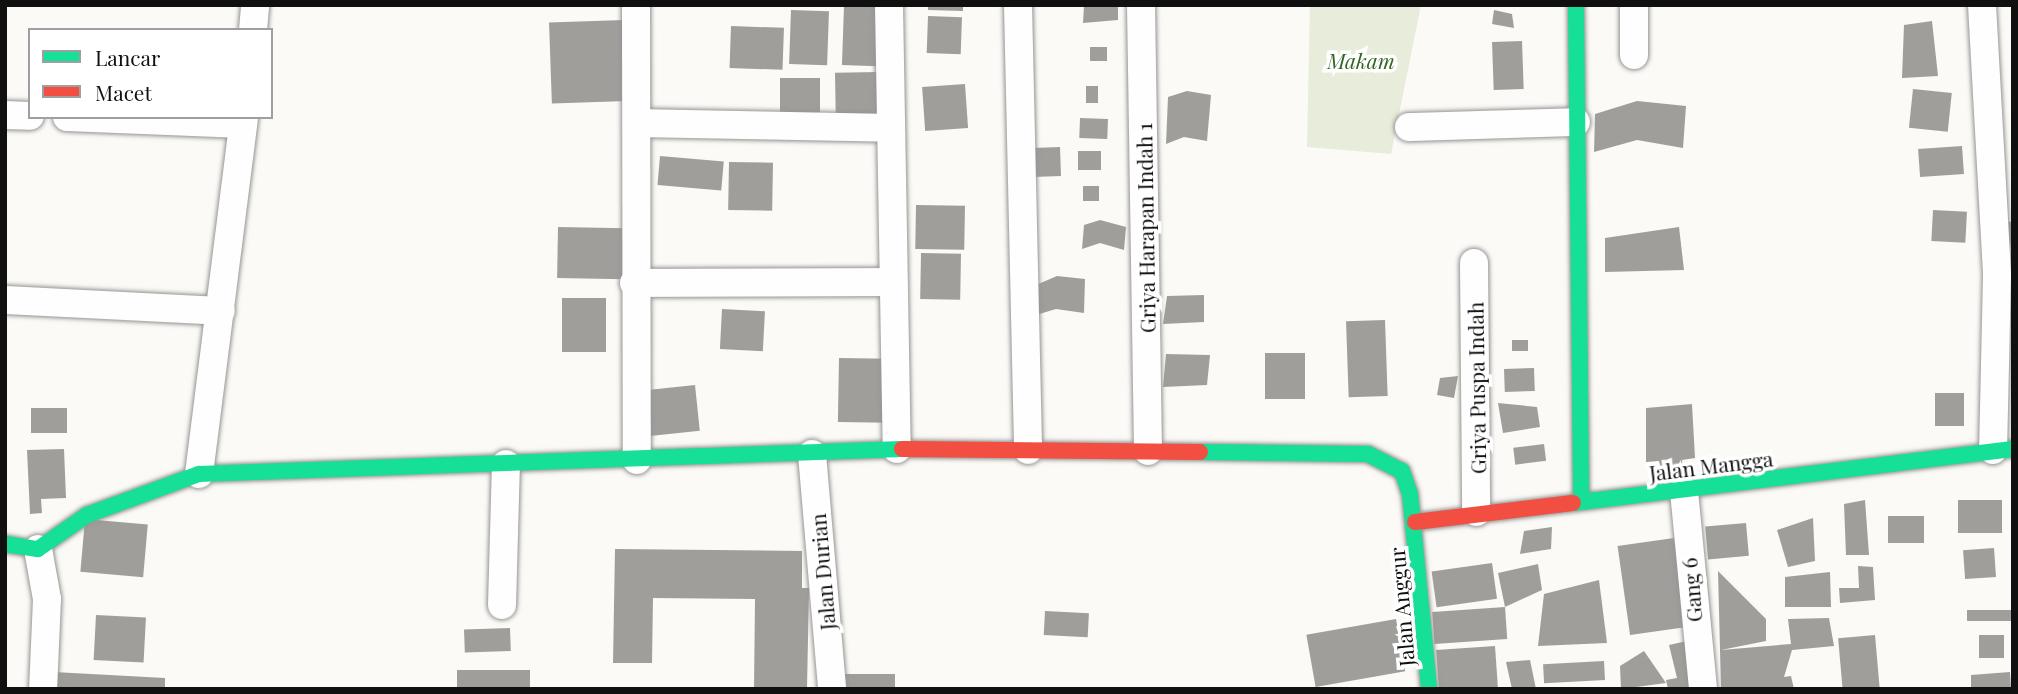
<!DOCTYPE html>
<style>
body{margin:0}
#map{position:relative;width:2018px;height:694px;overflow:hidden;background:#fbfaf6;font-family:"Playfair Display",serif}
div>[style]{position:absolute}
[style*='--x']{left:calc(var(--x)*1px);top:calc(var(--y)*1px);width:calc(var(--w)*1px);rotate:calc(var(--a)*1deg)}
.cemetery>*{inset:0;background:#e8ecda}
.building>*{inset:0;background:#9f9e9b;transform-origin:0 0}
.roads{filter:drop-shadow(0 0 2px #969594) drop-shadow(0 0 2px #969594)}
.street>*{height:28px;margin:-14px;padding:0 14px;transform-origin:14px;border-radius:14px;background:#fefefe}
.fast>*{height:16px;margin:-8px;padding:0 8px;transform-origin:8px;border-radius:8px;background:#16e098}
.jam>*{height:16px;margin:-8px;padding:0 8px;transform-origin:8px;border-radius:8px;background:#f24e42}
span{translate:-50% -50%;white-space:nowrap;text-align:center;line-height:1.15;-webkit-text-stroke:7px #fff;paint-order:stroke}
.park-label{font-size:21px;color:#356523;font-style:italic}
.street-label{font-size:21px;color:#101010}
.frame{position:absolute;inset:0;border:7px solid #101010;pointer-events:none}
.legend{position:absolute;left:28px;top:28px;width:245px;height:91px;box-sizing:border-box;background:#fff;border:2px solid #9f9f9f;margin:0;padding:9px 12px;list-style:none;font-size:21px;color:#101010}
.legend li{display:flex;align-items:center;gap:14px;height:35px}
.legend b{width:35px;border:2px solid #9f9f9f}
</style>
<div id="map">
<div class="cemetery">
<div style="clip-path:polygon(1310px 5px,1421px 5px,1391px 154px,1307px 147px)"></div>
</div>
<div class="building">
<div style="clip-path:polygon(928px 5px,963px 5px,963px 11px,928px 10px)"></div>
<div style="clip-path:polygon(1084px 5px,1118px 5px,1118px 20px,1083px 23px)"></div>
<div style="left:844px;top:6px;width:35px;height:59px;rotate:2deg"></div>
<div style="left:791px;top:10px;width:38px;height:54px;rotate:2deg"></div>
<div style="clip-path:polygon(1494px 10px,1512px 14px,1514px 28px,1492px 24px)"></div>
<div style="left:928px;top:16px;width:34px;height:37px;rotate:2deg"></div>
<div style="left:624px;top:20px;width:81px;height:75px;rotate:88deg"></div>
<div style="clip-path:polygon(1932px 21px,1938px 76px,1902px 78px,1904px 25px)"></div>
<div style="left:731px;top:26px;width:53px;height:42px;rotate:2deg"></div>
<div style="left:1522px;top:41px;width:48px;height:30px;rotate:88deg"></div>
<div style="left:1090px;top:47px;width:17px;height:14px"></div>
<div style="left:878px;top:72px;width:46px;height:43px;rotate:89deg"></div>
<div style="left:820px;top:78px;width:42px;height:40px;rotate:90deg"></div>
<div style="left:965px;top:84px;width:44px;height:43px;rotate:86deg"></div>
<div style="left:1086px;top:86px;width:12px;height:17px"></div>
<div style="left:1913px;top:89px;width:39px;height:39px;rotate:6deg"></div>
<div style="clip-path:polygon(1187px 91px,1211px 95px,1207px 141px,1184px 137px,1166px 144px,1168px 97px)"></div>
<div style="clip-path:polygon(1637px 101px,1686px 106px,1683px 148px,1637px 140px,1594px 152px,1595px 114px)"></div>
<div style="left:1080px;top:118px;width:28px;height:20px;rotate:2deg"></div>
<div style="left:1962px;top:146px;width:28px;height:44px;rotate:86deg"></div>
<div style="left:1060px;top:147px;width:29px;height:28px;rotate:88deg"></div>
<div style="left:1101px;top:151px;width:19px;height:23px;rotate:90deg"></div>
<div style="left:660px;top:156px;width:64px;height:29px;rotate:5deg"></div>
<div style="left:729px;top:162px;width:44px;height:48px;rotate:1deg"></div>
<div style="left:1083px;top:186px;width:16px;height:15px"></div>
<div style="left:916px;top:205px;width:49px;height:44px;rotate:1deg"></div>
<div style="left:1933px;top:210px;width:34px;height:31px;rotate:3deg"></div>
<div style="clip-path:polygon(1100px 220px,1126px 227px,1124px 250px,1100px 243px,1082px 249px,1084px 225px)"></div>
<div style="left:2004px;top:221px;width:9px;height:39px;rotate:6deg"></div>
<div style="left:558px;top:227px;width:68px;height:51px;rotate:1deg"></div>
<div style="clip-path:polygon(1679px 227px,1684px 270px,1605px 272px,1605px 238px)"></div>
<div style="left:921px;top:253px;width:40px;height:46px;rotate:1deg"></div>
<div style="clip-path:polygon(1057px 276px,1085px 279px,1084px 313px,1056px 309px,1036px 315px,1036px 285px)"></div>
<div style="clip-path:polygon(1204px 295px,1204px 322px,1163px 324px,1167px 296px)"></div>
<div style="left:562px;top:298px;width:44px;height:54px"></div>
<div style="left:722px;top:309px;width:43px;height:40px;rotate:3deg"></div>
<div style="left:1385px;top:320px;width:76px;height:39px;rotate:88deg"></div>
<div style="left:1512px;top:340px;width:16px;height:11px"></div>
<div style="left:1265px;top:353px;width:40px;height:46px"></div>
<div style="clip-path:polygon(1166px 354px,1210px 355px,1207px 385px,1163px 387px)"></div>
<div style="left:839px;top:358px;width:50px;height:64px;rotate:1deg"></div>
<div style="left:1534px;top:368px;width:23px;height:30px;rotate:88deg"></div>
<div style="clip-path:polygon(1458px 376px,1454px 398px,1437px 395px,1440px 378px)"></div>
<div style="left:695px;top:385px;width:46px;height:50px;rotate:84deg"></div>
<div style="left:1935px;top:393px;width:29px;height:33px"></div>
<div style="clip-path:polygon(1498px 403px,1537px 407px,1540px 427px,1503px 433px)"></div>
<div style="clip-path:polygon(1692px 404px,1695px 458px,1682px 460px,1683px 467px,1661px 469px,1659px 461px,1646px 462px,1646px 408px)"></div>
<div style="left:31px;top:408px;width:36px;height:25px"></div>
<div style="left:1544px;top:444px;width:17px;height:31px;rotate:83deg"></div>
<div style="clip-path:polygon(64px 449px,66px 498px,41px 499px,42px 513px,30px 514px,27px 450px)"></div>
<div style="clip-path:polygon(1865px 500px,1869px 555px,1846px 555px,1844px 504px)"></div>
<div style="left:1958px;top:500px;width:44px;height:33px"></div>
<div style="left:1888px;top:516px;width:36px;height:27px"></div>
<div style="clip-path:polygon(1813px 518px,1815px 561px,1788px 567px,1777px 530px)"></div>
<div style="left:85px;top:519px;width:63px;height:53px;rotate:5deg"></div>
<div style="left:1746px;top:523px;width:33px;height:41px;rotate:85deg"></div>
<div style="clip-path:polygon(1552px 527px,1551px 549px,1520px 554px,1524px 531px)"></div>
<div style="left:1674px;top:538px;width:90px;height:57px;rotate:82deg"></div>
<div style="left:1994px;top:548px;width:29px;height:31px;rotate:86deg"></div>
<div style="clip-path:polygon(615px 549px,802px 551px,802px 588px,809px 588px,807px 689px,754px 689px,755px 599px,653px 598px,652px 663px,613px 663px)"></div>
<div style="left:1492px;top:563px;width:36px;height:61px;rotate:82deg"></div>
<div style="clip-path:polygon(1538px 564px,1542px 590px,1505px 607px,1498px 573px)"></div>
<div style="clip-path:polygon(1858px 566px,1873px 567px,1875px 600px,1840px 603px,1839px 588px,1859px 588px)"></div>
<div style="clip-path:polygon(1718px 571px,1766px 619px,1766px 641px,1721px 650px,1791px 644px,1788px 619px,1829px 618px,1834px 646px,1792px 650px,1784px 677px,1791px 676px,1794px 689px,1721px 689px)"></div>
<div style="clip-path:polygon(1830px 572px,1831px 607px,1785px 607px,1785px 577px)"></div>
<div style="clip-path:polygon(1599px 580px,1607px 643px,1538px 646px,1544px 594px)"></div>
<div style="left:1505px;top:607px;width:32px;height:73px;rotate:86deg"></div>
<div style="left:1967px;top:610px;width:45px;height:11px"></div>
<div style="left:1045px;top:611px;width:44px;height:24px;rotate:3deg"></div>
<div style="left:96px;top:615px;width:50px;height:45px;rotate:3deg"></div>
<div style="left:1396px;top:619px;width:53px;height:91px;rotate:80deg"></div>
<div style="left:510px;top:628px;width:23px;height:46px;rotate:88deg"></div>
<div style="left:1875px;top:635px;width:54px;height:37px;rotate:85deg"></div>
<div style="left:1979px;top:635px;width:25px;height:23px"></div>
<div style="clip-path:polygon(1687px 641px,1690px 689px,1668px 689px,1666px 680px,1677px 678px,1669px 645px)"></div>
<div style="left:1495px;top:646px;width:42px;height:59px;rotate:86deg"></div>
<div style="clip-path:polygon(1644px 651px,1666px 683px,1621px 689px,1620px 666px)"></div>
<div style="clip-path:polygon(1530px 660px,1536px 689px,1512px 689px,1506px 662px)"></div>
<div style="left:1604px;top:661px;width:19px;height:61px;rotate:87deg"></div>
<div style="left:530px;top:670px;width:19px;height:73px;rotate:90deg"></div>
<div style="clip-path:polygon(54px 672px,165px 678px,165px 689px,53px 689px)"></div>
<div style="clip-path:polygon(2010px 672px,2011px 689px,1971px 689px,1971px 675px)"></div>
<div style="left:844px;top:674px;width:51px;height:15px"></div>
</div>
<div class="roads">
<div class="street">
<div style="--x:636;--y:5;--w:455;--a:89.9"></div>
<div style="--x:889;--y:5;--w:444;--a:89"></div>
<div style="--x:1018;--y:5;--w:445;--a:88.7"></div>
<div style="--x:1141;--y:5;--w:446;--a:89.1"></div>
<div style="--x:1634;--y:5;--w:50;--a:90"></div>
<div style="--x:1982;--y:5;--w:271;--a:86.8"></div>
<div style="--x:1997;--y:276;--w:174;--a:91.3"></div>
<div style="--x:253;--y:30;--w:25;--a:-85"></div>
<div style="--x:5;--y:115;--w:25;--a:2"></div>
<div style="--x:67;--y:117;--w:176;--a:2.3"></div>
<div style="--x:637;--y:123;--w:253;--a:1.1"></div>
<div style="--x:1409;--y:127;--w:167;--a:-1.7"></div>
<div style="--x:1474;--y:263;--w:249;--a:89.5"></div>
<div style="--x:634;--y:283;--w:257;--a:-0.2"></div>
<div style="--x:5;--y:300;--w:216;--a:2.9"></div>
<div style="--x:812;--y:454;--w:236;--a:85.1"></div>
<div style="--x:199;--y:474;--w:360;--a:-82.8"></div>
<div style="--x:1684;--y:491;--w:199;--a:84.5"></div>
<div style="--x:38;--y:549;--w:51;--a:79.8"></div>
<div style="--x:47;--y:599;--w:90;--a:92.5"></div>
<div style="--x:502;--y:605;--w:141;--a:-88.4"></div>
</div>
<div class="fast">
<div style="--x:1576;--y:5;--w:496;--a:89.4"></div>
<div style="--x:1200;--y:452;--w:168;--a:0.7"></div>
<div style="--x:1368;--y:454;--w:38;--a:27"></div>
<div style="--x:1402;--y:471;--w:24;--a:71"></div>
<div style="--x:1410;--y:494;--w:196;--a:84.4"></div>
<div style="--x:1573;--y:503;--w:443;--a:-7"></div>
<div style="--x:5;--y:544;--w:33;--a:9"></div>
<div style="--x:38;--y:549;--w:60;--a:-34.8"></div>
<div style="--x:87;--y:515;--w:119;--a:-20.1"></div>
<div style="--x:199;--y:474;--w:703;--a:-2.04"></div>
</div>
<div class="jam">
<div style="--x:902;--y:449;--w:298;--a:0.6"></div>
<div style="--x:1415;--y:522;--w:159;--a:-6.9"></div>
</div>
</div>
<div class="park-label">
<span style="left:1361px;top:60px">Makam</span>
</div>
<div class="street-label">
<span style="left:1145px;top:228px;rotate:-91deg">Griya Harapan Indah 1</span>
<span style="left:1476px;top:388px;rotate:-91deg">Griya Puspa Indah</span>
<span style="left:1711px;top:465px;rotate:-7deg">Jalan Mangga</span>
<span style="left:822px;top:572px;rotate:-95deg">Jalan Durian</span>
<span style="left:1691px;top:590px;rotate:-95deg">Gang 6</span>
<span style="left:1401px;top:607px;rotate:-95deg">Jalan Anggur</span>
</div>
<div class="frame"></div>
<ul class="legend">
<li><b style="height:9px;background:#16e098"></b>Lancar</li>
<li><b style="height:9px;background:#f24e42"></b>Macet</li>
</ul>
</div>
